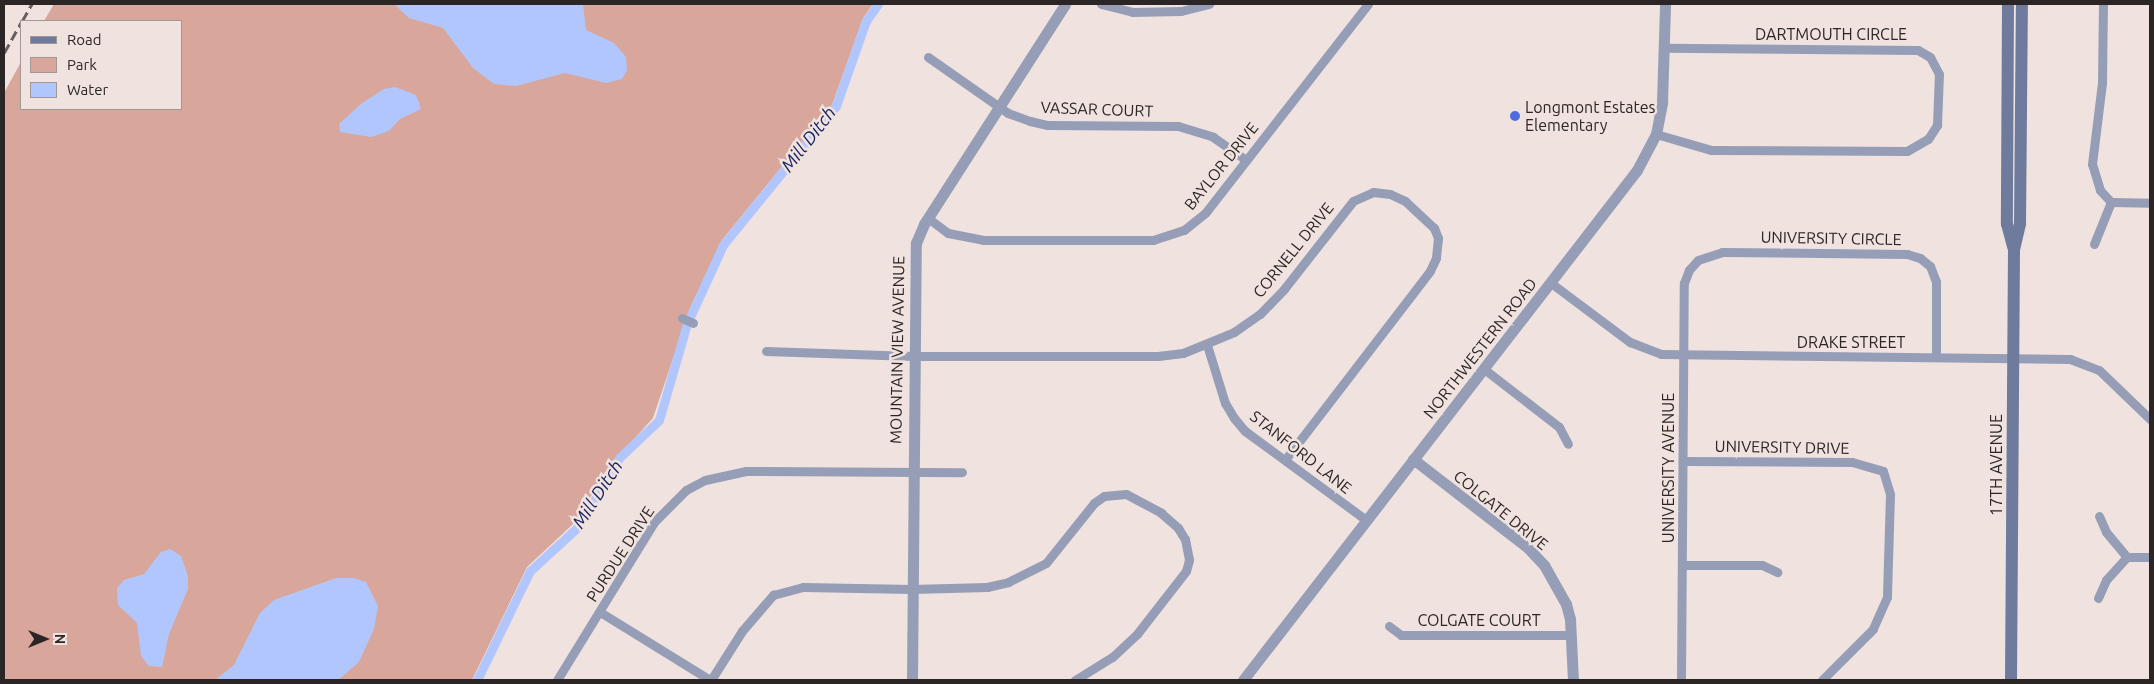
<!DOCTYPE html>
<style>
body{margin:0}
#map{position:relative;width:2154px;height:684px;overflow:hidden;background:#f0e2df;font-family:Ubuntu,sans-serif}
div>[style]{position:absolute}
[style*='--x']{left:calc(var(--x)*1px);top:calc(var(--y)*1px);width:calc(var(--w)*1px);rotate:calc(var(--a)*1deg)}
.green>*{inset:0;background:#d8a69a}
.water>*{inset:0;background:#b2c6fe}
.canal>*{height:9px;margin:-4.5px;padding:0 4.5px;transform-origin:4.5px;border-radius:4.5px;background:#b2c6fe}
.minor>*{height:9px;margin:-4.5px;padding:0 4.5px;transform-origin:4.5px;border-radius:4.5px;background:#959eb6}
.tertiary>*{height:11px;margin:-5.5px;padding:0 5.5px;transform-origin:5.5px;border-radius:5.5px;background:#959eb6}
.secondary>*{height:12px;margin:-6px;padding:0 6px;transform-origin:6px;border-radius:6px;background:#6e7b9d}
.rail>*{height:2.5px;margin-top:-1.25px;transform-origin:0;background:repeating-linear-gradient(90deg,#675f5e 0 10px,transparent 0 15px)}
.dots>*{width:14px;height:14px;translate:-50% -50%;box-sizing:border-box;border:2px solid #f0e2df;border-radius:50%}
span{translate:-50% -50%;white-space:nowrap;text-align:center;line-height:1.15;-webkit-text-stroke:5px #f0e2df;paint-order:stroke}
.street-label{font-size:16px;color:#2b2625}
.poi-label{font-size:16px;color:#2b2625}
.left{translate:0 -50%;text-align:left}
.water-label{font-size:18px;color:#162361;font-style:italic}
.frame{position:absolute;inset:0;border:5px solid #2b2625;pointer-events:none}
.legend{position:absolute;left:20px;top:20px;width:162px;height:90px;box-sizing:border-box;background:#f0e2df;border:1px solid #a19795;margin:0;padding:6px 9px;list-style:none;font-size:15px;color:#2b2625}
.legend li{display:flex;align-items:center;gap:10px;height:25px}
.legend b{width:25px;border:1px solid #a19795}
.north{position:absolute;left:20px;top:614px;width:50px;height:50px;-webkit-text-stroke:4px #f0e2df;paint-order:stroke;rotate:90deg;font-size:14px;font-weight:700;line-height:20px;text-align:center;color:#2b2625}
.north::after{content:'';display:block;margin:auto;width:18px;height:22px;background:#2b2625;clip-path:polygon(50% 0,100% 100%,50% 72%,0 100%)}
</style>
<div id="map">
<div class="green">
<div style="clip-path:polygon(54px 4px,873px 4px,863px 18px,832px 105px,722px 240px,690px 308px,653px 418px,615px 460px,572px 525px,527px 567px,472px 680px,4px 680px,4px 93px,21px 62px,21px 109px,181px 109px,181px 21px,44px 21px)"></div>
</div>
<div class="water">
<div style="clip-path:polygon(394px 4px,583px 4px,586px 30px,614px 43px,626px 57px,627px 70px,622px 79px,606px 83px,565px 73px,516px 86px,494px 84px,473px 68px,443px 28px,409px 18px)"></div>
<div style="clip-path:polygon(395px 87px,416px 95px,421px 109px,400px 119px,389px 131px,371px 137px,340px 132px,339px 124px,362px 103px,384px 89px)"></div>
<div style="clip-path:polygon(170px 549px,181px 556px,188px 576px,188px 589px,169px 634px,162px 667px,149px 666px,141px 656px,137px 623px,118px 605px,117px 588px,124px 580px,144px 574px,161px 552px)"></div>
<div style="clip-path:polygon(336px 578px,354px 578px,366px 582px,378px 606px,374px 629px,359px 662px,338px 680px,215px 680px,234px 665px,260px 613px,274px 600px)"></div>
</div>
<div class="canal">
<div style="--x:691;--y:315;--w:77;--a:-65.4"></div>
<div style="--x:723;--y:245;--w:179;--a:-50.9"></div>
<div style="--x:836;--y:106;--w:90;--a:-70.6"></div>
<div style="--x:866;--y:21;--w:21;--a:-55"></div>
<div style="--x:477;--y:680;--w:121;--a:-64.1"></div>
<div style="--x:530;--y:571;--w:67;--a:-42.6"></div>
<div style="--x:579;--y:526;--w:79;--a:-59.5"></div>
<div style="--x:619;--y:458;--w:55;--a:-43.5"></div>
<div style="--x:659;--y:420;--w:97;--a:-73.8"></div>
</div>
<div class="minor">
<div style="--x:1101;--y:4;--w:32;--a:14"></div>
<div style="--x:1132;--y:12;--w:49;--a:-1.2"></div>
<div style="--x:1181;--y:11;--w:29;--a:-14"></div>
<div style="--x:928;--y:57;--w:98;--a:35"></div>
<div style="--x:1008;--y:113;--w:23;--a:20"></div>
<div style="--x:1030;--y:121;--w:18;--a:13"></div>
<div style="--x:1048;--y:125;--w:130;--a:0.4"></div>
<div style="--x:1178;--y:126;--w:37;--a:17"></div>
<div style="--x:1213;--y:137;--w:40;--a:34.9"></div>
<div style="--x:1656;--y:134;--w:57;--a:16.2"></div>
<div style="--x:1711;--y:150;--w:196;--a:0.3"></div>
<div style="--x:1907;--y:151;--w:24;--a:-30"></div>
<div style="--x:1928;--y:139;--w:17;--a:-57"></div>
<div style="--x:1937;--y:125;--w:51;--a:-87.8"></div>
<div style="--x:1939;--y:74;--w:19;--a:-118"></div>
<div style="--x:1930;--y:57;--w:14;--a:-150"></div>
<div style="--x:1918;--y:50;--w:253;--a:-179.5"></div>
<div style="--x:2111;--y:202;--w:39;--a:1"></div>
<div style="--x:928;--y:218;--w:25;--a:37"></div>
<div style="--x:948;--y:233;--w:36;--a:11"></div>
<div style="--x:983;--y:240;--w:170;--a:0"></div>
<div style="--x:1153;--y:240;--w:33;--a:-18"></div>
<div style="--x:1184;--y:230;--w:28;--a:-39"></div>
<div style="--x:1206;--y:212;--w:264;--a:-52.1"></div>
<div style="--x:2094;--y:244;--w:45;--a:-68"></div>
<div style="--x:2111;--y:202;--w:16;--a:-133"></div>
<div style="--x:2100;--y:190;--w:27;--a:-107"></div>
<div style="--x:2092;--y:164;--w:82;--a:-83"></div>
<div style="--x:2102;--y:83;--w:79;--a:-89.3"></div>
<div style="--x:1551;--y:283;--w:99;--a:36.8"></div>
<div style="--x:1630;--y:342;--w:33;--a:21"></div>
<div style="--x:1661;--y:354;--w:409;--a:0.7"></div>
<div style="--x:2070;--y:359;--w:31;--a:21"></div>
<div style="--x:2099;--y:370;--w:71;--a:43.9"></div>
<div style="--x:682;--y:318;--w:12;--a:24"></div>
<div style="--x:1207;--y:345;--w:61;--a:72.8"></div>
<div style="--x:1225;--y:403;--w:17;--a:59"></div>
<div style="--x:1234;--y:418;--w:17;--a:50"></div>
<div style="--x:1245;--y:431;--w:150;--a:36.3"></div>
<div style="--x:766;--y:351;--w:146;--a:2"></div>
<div style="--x:912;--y:356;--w:246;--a:0"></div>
<div style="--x:1158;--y:356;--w:25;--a:-7"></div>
<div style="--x:1183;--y:353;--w:55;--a:-22.4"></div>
<div style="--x:1234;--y:332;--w:32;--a:-35"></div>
<div style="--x:1260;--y:314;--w:35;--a:-46"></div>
<div style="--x:1284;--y:289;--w:112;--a:-51.9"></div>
<div style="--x:1353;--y:201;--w:22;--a:-24"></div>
<div style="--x:1373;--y:192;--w:17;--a:7"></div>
<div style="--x:1390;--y:194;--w:17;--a:25"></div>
<div style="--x:1405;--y:201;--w:40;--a:43"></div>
<div style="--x:1434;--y:228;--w:11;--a:68"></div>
<div style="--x:1438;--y:238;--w:20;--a:96"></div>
<div style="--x:1436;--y:258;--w:14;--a:115"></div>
<div style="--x:1430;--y:271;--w:238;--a:127.5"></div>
<div style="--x:1484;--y:369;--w:95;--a:37.7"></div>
<div style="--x:1559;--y:427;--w:19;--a:62"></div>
<div style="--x:1684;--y:461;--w:168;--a:0.3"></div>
<div style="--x:1852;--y:462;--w:32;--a:16"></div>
<div style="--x:1883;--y:471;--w:24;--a:73"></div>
<div style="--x:1890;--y:494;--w:103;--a:91.7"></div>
<div style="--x:1887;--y:597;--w:35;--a:114"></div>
<div style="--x:1873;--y:629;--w:72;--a:135"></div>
<div style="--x:2099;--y:516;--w:17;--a:66"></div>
<div style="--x:2106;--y:532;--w:33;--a:50"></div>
<div style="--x:2127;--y:557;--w:23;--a:0"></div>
<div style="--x:1682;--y:565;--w:80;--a:0"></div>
<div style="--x:1762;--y:565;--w:17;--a:25"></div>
<div style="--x:2098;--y:598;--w:20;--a:-66"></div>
<div style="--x:2106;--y:580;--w:31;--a:-48"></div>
<div style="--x:600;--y:612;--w:129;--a:31.7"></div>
<div style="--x:1389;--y:626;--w:15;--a:37"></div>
<div style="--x:1401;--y:635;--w:170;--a:0"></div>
<div style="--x:557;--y:680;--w:187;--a:-58.4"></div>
<div style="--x:655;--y:521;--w:44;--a:-45"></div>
<div style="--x:686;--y:490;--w:21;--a:-28"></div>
<div style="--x:705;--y:480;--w:42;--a:-12.4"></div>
<div style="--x:746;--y:471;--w:216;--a:0.3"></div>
<div style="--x:711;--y:680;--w:58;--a:-57.7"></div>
<div style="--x:742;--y:631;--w:48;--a:-49.3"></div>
<div style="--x:773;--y:595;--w:31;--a:-15"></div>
<div style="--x:803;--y:587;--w:109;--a:1.1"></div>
<div style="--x:912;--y:589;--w:75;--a:-1.5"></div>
<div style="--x:987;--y:587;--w:22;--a:-13"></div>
<div style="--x:1008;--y:582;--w:42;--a:-26.6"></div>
<div style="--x:1046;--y:563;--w:77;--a:-51.3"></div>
<div style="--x:1094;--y:503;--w:12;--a:-35"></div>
<div style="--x:1104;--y:496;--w:22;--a:-5"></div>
<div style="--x:1126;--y:494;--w:40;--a:28"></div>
<div style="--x:1161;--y:513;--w:23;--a:41"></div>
<div style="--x:1178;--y:528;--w:13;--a:58"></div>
<div style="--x:1185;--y:539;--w:21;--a:79"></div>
<div style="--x:1189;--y:560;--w:11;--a:105"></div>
<div style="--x:1186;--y:571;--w:80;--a:127.9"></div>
<div style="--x:1137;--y:634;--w:34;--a:137"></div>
<div style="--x:1112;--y:657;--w:44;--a:148.1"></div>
<div style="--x:1681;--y:680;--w:397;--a:-89.6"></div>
<div style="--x:1684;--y:283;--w:14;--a:-69"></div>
<div style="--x:1689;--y:270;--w:13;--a:-48"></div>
<div style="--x:1698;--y:260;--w:25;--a:-18"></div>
<div style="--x:1722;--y:252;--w:185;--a:0.6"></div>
<div style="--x:1907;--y:254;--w:14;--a:17"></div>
<div style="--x:1920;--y:258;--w:13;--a:39"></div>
<div style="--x:1930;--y:266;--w:17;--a:69"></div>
<div style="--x:1936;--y:282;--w:75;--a:90"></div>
</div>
<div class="tertiary">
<div style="--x:1413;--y:459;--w:145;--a:37.7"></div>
<div style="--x:1528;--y:548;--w:23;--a:47"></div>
<div style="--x:1544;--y:565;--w:45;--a:60.6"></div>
<div style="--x:1566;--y:604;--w:16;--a:75"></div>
<div style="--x:1570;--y:619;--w:61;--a:87.2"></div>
<div style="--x:912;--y:680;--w:437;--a:-89.5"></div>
<div style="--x:916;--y:243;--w:21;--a:-67"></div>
<div style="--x:924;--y:224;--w:261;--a:-57.3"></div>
<div style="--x:1243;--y:680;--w:644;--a:-52.31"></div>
<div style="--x:1637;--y:170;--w:41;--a:-62.2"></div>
<div style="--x:1656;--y:134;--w:33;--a:-79"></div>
<div style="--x:1662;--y:102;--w:98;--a:-88.2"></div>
</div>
<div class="secondary">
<div style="--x:2008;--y:4;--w:220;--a:90.3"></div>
<div style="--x:2007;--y:224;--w:24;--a:75"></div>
<div style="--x:2011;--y:680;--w:430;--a:-89.6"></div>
<div style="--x:2014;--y:250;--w:27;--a:-77"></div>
<div style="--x:2020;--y:224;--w:220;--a:-89.5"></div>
</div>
<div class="rail">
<div style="--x:22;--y:21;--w:20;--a:-60"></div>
<div style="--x:4;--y:53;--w:35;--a:-61"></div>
</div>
<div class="dots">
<div style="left:1515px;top:116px;background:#4e6ce0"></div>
</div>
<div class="street-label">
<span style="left:1831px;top:34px">DARTMOUTH CIRCLE</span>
<span style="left:1097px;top:109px;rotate:2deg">VASSAR COURT</span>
<span style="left:1221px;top:166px;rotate:-51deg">BAYLOR DRIVE</span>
<span style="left:1831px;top:238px;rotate:1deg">UNIVERSITY CIRCLE</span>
<span style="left:1293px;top:250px;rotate:-51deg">CORNELL DRIVE</span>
<span style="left:1851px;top:342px">DRAKE STREET</span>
<span style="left:1480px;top:348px;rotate:-52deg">NORTHWESTERN ROAD</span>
<span style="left:897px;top:350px;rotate:-89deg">MOUNTAIN VIEW AVENUE</span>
<span style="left:1782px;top:447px;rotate:1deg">UNIVERSITY DRIVE</span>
<span style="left:1301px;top:452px;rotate:38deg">STANFORD LANE</span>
<span style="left:1996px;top:465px;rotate:-90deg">17TH AVENUE</span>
<span style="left:1668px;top:468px;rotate:-90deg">UNIVERSITY AVENUE</span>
<span style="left:1501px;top:510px;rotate:39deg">COLGATE DRIVE</span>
<span style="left:620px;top:554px;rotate:-57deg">PURDUE DRIVE</span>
<span style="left:1479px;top:620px">COLGATE COURT</span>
</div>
<div class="poi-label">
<span class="left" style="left:1525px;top:116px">Longmont Estates<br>Elementary</span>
</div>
<div class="water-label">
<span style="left:808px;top:139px;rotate:-52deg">Mill Ditch</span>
<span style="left:597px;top:494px;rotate:-57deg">Mill Ditch</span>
</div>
<div class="frame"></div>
<ul class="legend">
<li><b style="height:6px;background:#6e7b9d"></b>Road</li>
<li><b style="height:14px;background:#d8a69a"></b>Park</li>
<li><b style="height:14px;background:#b2c6fe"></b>Water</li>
</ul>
<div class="north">N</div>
</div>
